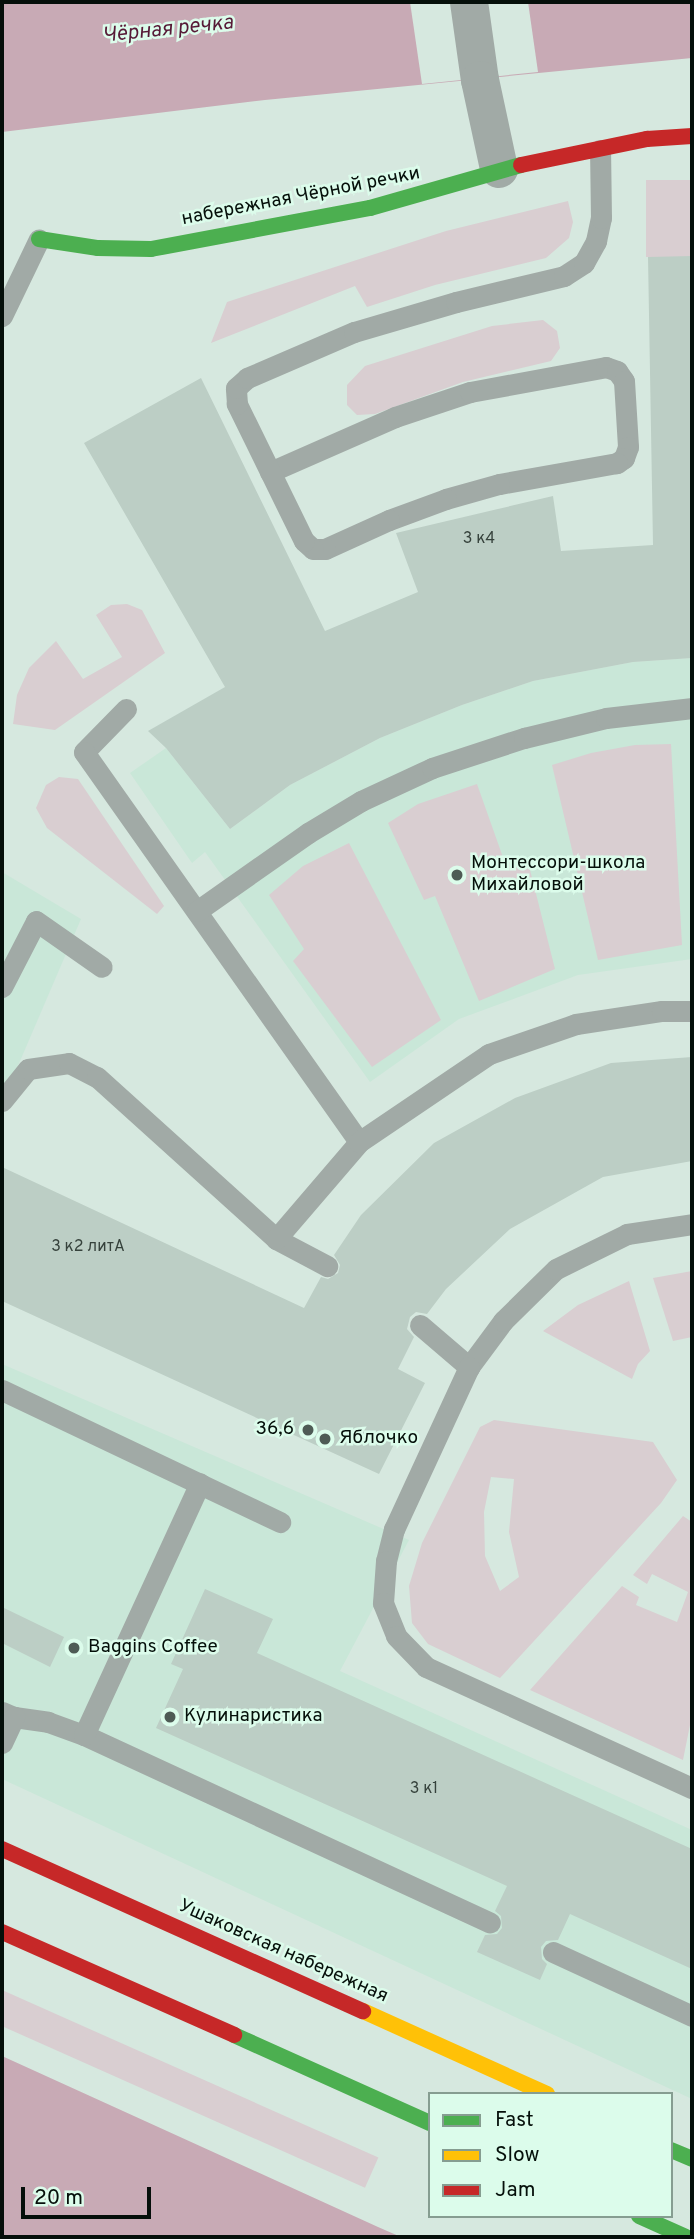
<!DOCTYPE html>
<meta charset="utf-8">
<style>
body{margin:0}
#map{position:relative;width:694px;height:2239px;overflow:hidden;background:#d6e8df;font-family:Overpass,sans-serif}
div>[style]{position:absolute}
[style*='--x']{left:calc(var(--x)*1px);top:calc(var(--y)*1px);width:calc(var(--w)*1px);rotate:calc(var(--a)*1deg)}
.built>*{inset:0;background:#c9e7d8}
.green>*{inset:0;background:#d9ced1;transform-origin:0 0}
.water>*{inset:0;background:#c8aab5}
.pier>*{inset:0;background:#d6e8df}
.building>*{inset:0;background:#bccec5}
.lane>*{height:21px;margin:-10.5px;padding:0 10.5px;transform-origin:10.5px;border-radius:10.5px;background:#a1aaa6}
.street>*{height:38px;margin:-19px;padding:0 19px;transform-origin:19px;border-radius:19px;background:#a1aaa6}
.fast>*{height:16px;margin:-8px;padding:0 8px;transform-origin:8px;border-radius:8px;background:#4caf50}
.slow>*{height:16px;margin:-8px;padding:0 8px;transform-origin:8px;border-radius:8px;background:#ffc107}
.jam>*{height:16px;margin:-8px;padding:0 8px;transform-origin:8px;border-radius:8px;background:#c62828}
.dots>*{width:19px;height:19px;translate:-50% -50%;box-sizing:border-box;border:4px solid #dcfceb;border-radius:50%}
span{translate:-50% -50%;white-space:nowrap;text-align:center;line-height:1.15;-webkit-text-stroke:5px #dcfceb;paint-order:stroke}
.number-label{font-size:16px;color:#36423c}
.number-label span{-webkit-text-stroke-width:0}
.street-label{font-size:19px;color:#050f0a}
.poi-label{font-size:19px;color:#050f0a}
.left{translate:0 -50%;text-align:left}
.right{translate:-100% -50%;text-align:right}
.water-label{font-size:21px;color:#561936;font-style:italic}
.frame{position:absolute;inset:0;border:4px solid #050f0a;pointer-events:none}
.legend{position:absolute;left:428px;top:2092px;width:245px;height:126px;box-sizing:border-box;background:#dcfceb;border:2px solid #869d91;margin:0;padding:9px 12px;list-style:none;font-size:21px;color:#050f0a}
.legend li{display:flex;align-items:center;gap:14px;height:35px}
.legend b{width:35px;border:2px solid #869d91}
.scale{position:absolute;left:21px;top:2187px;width:130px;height:32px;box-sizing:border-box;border:4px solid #050f0a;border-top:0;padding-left:9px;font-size:21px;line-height:24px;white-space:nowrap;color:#050f0a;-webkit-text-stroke:5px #dcfceb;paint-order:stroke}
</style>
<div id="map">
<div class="built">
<div style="clip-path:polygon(692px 658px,692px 959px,578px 975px,459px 1019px,370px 1082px,205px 852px,192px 863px,130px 773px,166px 748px,230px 829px,290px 785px,380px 738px,462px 705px,533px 681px,633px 662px)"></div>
<div style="clip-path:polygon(2px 872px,81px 919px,2px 1103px)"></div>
<div style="clip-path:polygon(2px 1364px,409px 1540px,340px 1671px,692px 1830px,692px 2099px,2px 1779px)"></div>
</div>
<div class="green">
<div style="left:646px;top:180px;width:46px;height:77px"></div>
<div style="clip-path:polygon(568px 201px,573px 222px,569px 238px,546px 258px,435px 285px,367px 307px,355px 286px,211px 343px,227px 302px,446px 231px)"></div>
<div style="clip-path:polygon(543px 320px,557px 331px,560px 348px,551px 361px,463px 382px,375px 414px,357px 415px,347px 405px,347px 385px,365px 366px,492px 326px)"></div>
<div style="clip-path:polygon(127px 604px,142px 610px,165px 653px,55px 730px,13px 724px,17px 695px,29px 668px,56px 641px,83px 679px,122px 657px,96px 615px,111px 605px)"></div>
<div style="clip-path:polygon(671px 744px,682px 945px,598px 960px,552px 765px,591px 753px,635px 745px)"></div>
<div style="clip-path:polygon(59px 777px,78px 779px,164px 906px,157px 914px,47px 828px,36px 808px,46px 785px)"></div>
<div style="clip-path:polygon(477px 784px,505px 863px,527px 858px,555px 969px,479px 1001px,435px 896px,424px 900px,388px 823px,418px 804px)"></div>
<div style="clip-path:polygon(349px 843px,441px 1020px,372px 1067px,293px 961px,304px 949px,269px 895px,303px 866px)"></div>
<div style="clip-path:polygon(692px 1271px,692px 1337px,673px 1341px,653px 1278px)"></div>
<div style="clip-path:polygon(629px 1281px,650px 1351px,638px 1364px,632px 1379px,543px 1331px,578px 1305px)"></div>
<div style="clip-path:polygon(evenodd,494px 1420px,653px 1442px,677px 1480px,661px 1503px,500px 1678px,428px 1644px,412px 1623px,409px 1586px,422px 1543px,480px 1427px,494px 1420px,491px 1477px,514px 1479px,509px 1532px,519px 1577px,500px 1591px,485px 1556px,484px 1512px,491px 1477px)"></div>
<div style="clip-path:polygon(683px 1516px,692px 1522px,692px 1715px,683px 1760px,530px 1690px,622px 1586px,639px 1597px,636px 1605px,677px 1622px,688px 1592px,652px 1574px,647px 1584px,633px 1575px)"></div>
<div style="left:2px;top:1990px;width:412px;height:33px;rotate:24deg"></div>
</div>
<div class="water">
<div style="clip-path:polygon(2px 2px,692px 2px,692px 58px,265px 100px,2px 132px)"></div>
<div style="clip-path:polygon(2px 2056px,378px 2227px,401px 2237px,2px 2237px)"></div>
</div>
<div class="pier">
<div style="clip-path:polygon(410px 2px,528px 2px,538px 72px,422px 84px)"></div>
</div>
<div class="building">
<div style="clip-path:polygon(692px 256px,692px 658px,633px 662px,533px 681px,462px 705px,380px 738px,290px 785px,230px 829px,166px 748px,148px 731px,225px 687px,84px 443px,201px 378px,325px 631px,418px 592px,396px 533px,553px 496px,561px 551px,653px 545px,648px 257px)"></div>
<div style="clip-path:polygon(692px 1057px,692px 1161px,603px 1177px,594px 1182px,510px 1229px,446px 1289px,427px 1314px,416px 1312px,410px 1317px,407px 1329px,414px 1337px,398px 1369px,425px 1383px,379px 1474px,2px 1301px,2px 1167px,304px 1308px,321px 1277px,328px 1279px,338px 1273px,340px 1265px,334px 1255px,361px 1215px,434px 1143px,515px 1098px,611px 1063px)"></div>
<div style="clip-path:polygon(205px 1589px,273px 1619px,257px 1653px,692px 1849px,692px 1969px,570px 1914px,558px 1940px,546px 1941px,541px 1947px,542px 1959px,547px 1964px,540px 1980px,477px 1952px,485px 1935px,497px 1934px,502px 1928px,501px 1916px,495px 1911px,507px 1886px,156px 1728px,183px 1669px,171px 1664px)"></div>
<div style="clip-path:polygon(2px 1607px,64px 1637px,50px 1667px,2px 1643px)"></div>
</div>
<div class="lane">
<div style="--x:2;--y:316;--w:85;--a:-64.3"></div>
<div style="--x:270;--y:472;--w:137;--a:-23.7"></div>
<div style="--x:395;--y:417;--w:79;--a:-18.4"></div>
<div style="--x:470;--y:392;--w:138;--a:-10.4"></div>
<div style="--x:606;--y:367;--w:12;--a:20"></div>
<div style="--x:617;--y:371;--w:12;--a:55"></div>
<div style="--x:624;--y:381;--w:66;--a:86.5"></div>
<div style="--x:628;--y:447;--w:12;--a:110"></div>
<div style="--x:624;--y:458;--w:9;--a:144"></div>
<div style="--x:617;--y:463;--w:120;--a:169.9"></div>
<div style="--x:499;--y:484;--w:55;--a:164.2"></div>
<div style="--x:446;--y:499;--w:61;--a:159.8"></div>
<div style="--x:389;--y:520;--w:70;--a:155.6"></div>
<div style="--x:325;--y:549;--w:12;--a:180"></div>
<div style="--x:313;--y:549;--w:12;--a:-138"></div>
<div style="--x:304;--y:541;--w:153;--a:-116.1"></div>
<div style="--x:237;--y:404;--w:16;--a:-94"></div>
<div style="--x:236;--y:388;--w:15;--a:-42"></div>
<div style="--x:247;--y:378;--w:116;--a:-23.3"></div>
<div style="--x:354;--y:332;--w:106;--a:-16.4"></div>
<div style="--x:456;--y:302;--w:111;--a:-13.5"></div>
<div style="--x:564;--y:276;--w:24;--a:-33"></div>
<div style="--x:584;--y:263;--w:25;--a:-61"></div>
<div style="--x:596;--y:241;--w:24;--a:-78"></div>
<div style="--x:601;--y:218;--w:68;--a:-90.8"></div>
<div style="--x:126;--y:709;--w:60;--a:134.3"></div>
<div style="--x:84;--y:752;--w:477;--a:54.8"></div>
<div style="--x:197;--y:911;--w:136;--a:-35.1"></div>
<div style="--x:308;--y:833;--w:62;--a:-31.1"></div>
<div style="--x:361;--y:801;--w:78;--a:-24.9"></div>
<div style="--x:432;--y:768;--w:97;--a:-18.1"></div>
<div style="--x:524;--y:738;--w:84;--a:-13.7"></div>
<div style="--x:606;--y:718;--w:87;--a:-6.6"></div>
<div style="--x:2;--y:987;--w:74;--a:-62.7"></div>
<div style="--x:36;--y:921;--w:80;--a:34.9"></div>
<div style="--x:2;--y:1101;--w:41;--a:-50.9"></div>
<div style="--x:28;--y:1069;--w:41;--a:-8.3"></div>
<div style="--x:69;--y:1063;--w:31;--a:27"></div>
<div style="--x:97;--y:1077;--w:241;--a:42.1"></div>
<div style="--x:276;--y:1239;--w:58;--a:27.9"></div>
<div style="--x:276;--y:1239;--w:128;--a:-49.4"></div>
<div style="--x:359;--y:1142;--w:157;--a:-34.1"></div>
<div style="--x:489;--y:1054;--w:92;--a:-19"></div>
<div style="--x:576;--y:1024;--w:87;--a:-8.6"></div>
<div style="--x:662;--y:1011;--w:30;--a:0"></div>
<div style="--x:420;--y:1325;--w:65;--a:40.6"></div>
<div style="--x:469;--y:1367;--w:57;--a:-53.5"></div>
<div style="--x:503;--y:1321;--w:74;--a:-44.5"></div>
<div style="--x:556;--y:1269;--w:79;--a:-26.2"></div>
<div style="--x:627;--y:1234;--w:66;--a:-8.7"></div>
<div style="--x:469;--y:1367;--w:179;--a:114.8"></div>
<div style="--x:394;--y:1529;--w:33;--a:104"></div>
<div style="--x:386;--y:1561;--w:42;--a:94.1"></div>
<div style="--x:383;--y:1603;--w:35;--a:68"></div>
<div style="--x:396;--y:1636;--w:43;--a:45.9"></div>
<div style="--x:426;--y:1667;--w:292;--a:24.5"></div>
<div style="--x:2;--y:1390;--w:308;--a:25.4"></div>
<div style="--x:2;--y:1712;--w:13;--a:23"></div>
<div style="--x:14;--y:1717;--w:34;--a:8"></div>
<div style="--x:48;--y:1722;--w:38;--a:20"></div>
<div style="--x:84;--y:1735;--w:447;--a:24.8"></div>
<div style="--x:84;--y:1735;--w:277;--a:-65.3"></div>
<div style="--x:2;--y:1743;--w:29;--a:-65"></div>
<div style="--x:553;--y:1952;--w:153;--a:24.7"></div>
</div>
<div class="street">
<div style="--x:469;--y:2;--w:79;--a:82"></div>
<div style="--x:480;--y:80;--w:91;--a:77.9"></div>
</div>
<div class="fast">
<div style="--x:39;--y:239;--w:60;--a:8.7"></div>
<div style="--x:98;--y:248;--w:53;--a:1.1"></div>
<div style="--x:151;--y:249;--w:223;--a:-10.6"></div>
<div style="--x:370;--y:208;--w:157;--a:-15.9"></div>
<div style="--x:234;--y:2035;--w:215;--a:24.2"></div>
<div style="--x:671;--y:2150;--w:23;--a:23"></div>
<div style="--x:639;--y:2216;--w:51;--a:24.1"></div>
</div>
<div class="slow">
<div style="--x:363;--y:2011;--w:202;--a:24.3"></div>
</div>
<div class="jam">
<div style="--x:521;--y:165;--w:129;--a:-11.7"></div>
<div style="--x:647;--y:139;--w:45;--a:-3.8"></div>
<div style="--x:2;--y:1849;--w:396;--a:24.2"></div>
<div style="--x:2;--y:1932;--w:254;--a:23.9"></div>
</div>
<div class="dots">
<div style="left:457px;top:875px;background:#4e5b55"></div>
<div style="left:308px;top:1430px;background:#4e5b55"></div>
<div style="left:325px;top:1439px;background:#4e5b55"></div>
<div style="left:74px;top:1648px;background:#4e5b55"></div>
<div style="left:170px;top:1717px;background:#4e5b55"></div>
</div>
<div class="number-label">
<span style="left:479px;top:539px">3 к4</span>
<span style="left:88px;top:1247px">3 к2 литА</span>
<span style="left:424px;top:1789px">3 к1</span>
</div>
<div class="street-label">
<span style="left:301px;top:197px;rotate:-11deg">набережная Чёрной речки</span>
<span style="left:283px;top:1952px;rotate:24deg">Ушаковская набережная</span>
</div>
<div class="poi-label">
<span class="left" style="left:471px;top:875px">Монтессори-школа<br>Михайловой</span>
<span class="right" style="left:294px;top:1430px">36,6</span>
<span class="left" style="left:339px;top:1439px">Яблочко</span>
<span class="left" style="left:88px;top:1648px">Baggins Coffee</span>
<span class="left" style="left:184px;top:1717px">Кулинаристика</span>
</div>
<div class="water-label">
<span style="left:168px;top:30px;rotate:-6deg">Чёрная речка</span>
</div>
<div class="frame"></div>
<ul class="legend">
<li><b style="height:9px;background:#4caf50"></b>Fast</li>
<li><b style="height:9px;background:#ffc107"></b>Slow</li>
<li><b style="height:9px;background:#c62828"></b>Jam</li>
</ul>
<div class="scale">20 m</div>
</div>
